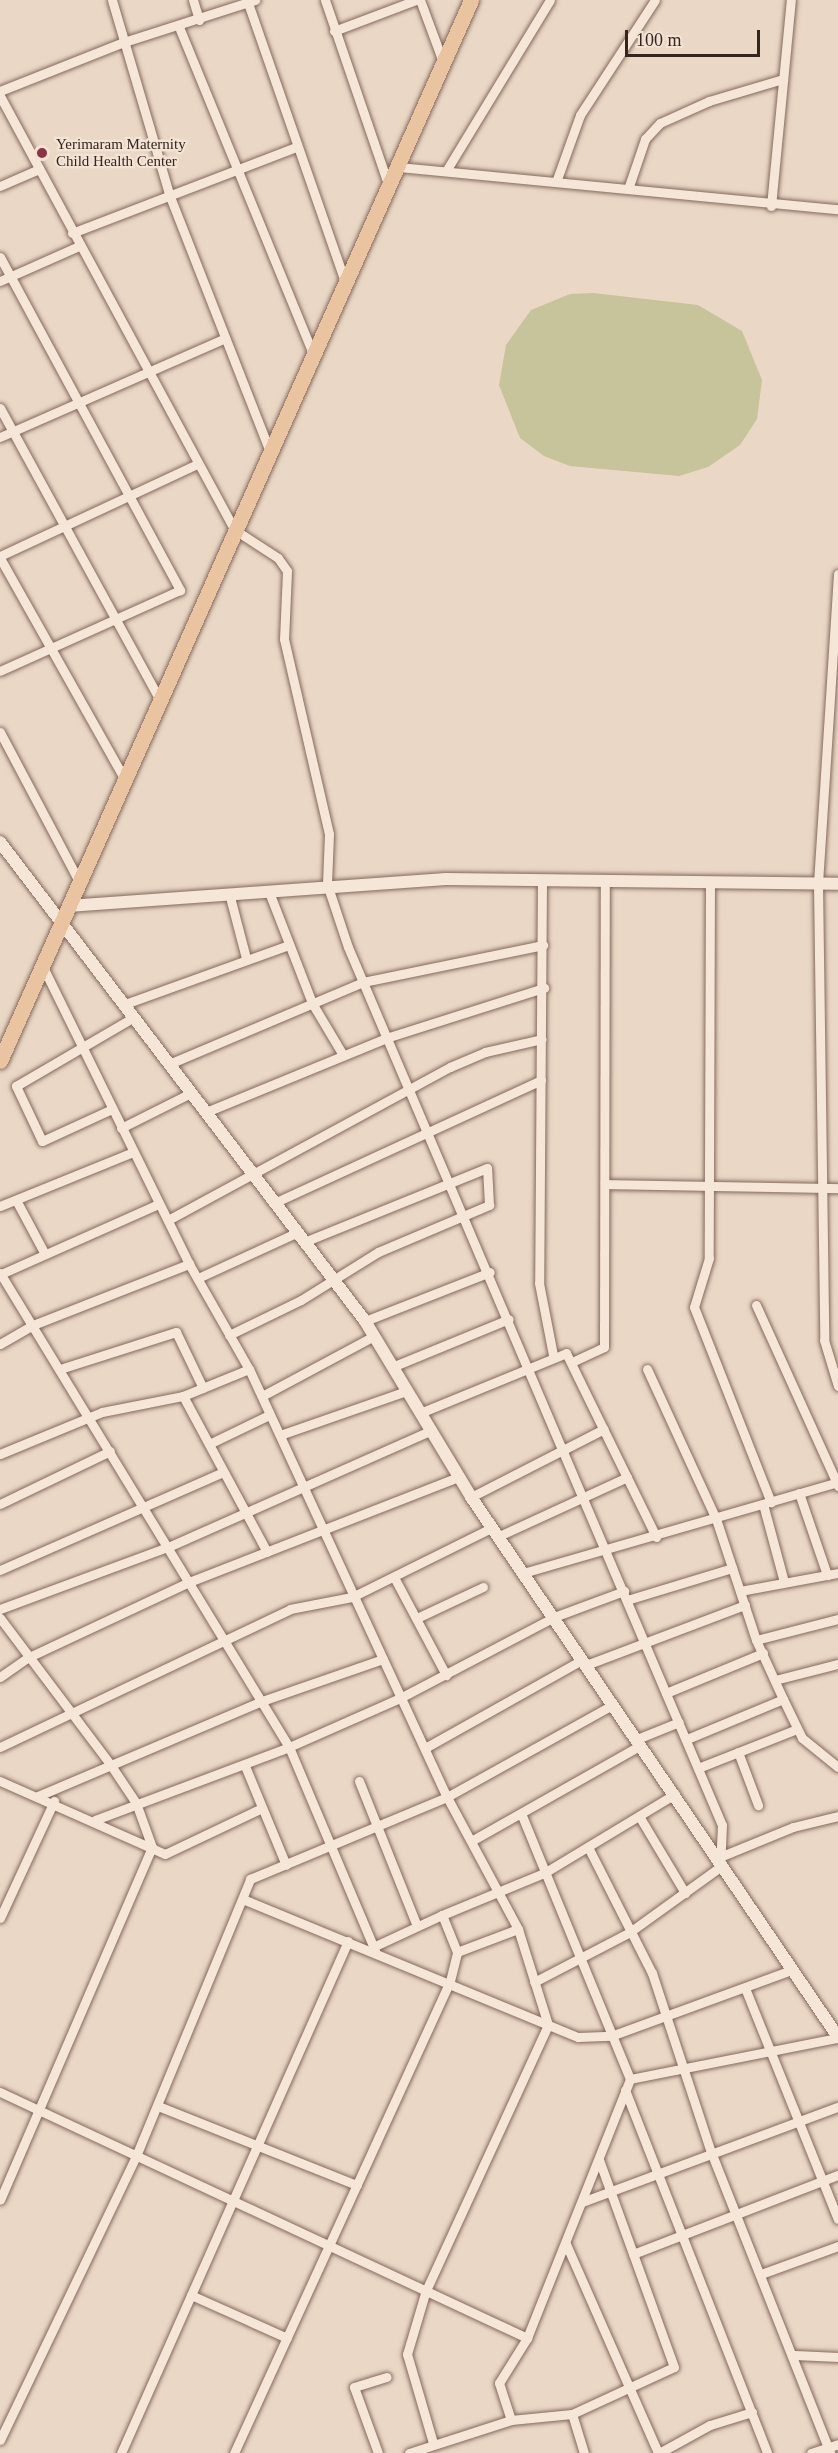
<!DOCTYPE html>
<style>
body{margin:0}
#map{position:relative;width:838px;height:2453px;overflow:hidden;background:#ead7c5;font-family:Georgia,serif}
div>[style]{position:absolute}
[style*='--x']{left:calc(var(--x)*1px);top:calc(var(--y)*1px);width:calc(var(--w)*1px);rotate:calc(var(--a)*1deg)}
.green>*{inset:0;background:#c7c39a}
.roads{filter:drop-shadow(0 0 2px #84695d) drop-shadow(0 0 2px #84695d)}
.minor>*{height:9px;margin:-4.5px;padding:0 4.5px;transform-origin:4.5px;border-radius:4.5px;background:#f6e6d8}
.tertiary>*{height:12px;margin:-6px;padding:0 6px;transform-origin:6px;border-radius:6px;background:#f6e6d8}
.primary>*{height:15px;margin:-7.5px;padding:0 7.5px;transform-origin:7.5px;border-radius:7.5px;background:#eac3a0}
.dots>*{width:16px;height:16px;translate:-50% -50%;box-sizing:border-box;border:3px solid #f2e3d4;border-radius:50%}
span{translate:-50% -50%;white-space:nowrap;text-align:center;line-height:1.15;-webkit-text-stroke:4.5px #f2e3d4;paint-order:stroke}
.poi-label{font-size:15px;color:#35251f}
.left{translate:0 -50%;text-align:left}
.scale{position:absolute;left:625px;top:30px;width:135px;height:27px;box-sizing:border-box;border:3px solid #35251f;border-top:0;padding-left:8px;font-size:18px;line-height:21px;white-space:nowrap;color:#35251f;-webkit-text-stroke:4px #f2e3d4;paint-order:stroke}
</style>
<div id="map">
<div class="green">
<div style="clip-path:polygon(593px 293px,698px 305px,742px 331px,762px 380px,757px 419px,740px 445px,708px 467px,679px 476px,570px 466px,544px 456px,520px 438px,499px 385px,506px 345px,531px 310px,570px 294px)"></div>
</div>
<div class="roads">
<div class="minor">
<div style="--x:112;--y:0;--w:202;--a:73.6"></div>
<div style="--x:169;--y:194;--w:277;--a:68.6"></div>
<div style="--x:193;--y:0;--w:21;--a:73"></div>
<div style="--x:325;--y:0;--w:198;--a:71.1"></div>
<div style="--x:420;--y:0;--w:66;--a:69.6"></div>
<div style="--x:248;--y:3;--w:294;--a:70.8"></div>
<div style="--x:179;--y:27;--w:353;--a:67.7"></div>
<div style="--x:334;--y:31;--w:88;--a:-20.7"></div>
<div style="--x:0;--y:91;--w:133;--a:-21.6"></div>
<div style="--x:124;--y:42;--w:138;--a:-17.8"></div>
<div style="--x:0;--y:96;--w:494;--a:61.6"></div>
<div style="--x:235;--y:530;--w:51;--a:33.1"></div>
<div style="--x:278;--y:558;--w:16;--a:55"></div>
<div style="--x:287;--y:571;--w:68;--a:92.5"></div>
<div style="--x:284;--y:639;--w:200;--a:77"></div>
<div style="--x:329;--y:834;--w:50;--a:92.3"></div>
<div style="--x:327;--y:884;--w:66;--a:71.6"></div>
<div style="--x:348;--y:947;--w:954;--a:66.93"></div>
<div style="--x:722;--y:1825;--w:42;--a:92.7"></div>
<div style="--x:720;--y:1867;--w:111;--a:144.2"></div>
<div style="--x:630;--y:1932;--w:108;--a:152.5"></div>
<div style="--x:398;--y:167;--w:442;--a:5.5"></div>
<div style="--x:446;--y:171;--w:200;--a:-58.7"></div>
<div style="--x:556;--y:182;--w:71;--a:-70.3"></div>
<div style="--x:580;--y:115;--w:137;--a:-56.9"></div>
<div style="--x:0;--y:186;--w:43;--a:-23.6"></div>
<div style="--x:628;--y:189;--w:53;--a:-71.2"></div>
<div style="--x:645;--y:139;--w:22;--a:-47"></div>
<div style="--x:660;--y:123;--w:54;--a:-24.2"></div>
<div style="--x:709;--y:101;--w:77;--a:-16.6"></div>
<div style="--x:771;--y:206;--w:207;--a:-84.5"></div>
<div style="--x:72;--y:233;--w:240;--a:-21"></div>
<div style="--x:0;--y:257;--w:379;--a:61.6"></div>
<div style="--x:180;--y:590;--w:197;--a:155.8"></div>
<div style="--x:0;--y:281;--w:86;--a:-23.9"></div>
<div style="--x:0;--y:408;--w:332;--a:61.3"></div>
<div style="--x:0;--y:437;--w:246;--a:-23.7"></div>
<div style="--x:0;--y:556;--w:217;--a:-25"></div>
<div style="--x:0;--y:558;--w:250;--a:60.6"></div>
<div style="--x:838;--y:574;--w:311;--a:93.7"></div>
<div style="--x:818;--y:884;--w:456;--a:89.2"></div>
<div style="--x:824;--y:1340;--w:48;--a:73.1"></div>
<div style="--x:0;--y:732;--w:169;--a:62.1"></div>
<div style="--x:542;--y:880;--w:403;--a:90.4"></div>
<div style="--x:539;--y:1283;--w:73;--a:79"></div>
<div style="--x:710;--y:882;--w:376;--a:90.2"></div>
<div style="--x:709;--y:1258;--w:51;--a:107"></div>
<div style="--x:694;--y:1307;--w:210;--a:68.5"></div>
<div style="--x:269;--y:892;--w:119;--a:68.8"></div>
<div style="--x:312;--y:1003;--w:61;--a:59.2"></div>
<div style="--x:230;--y:897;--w:63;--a:75.3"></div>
<div style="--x:42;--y:965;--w:333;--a:63.8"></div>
<div style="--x:189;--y:1264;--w:121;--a:60.3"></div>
<div style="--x:249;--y:1369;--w:472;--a:65.2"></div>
<div style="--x:447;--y:1797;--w:150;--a:61.7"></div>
<div style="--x:518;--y:1929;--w:101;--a:72.6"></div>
<div style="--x:548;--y:2025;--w:292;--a:114.7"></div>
<div style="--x:426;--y:2290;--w:67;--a:106.5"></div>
<div style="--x:407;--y:2354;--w:93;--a:73.7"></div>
<div style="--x:125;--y:1004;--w:174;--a:-19.8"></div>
<div style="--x:169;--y:1064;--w:211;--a:-22.9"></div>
<div style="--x:363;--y:982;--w:184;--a:-11.6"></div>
<div style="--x:112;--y:1109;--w:77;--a:155.4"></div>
<div style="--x:42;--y:1141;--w:61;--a:-115.3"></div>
<div style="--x:16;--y:1086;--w:137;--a:-30.3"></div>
<div style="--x:206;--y:1112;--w:195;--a:-22.3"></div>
<div style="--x:386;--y:1038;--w:166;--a:-17.6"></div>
<div style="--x:121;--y:1128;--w:78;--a:-26.6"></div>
<div style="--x:606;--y:1184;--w:232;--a:1"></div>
<div style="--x:16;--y:1200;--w:61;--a:61.8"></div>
<div style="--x:274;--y:1203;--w:294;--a:-24.7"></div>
<div style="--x:0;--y:1206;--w:144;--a:-22.1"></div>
<div style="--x:168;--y:1220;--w:321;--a:-28.5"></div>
<div style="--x:450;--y:1067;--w:38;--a:-23"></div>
<div style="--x:485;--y:1052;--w:58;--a:-12.8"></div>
<div style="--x:0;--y:1273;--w:555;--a:58.63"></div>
<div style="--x:289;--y:1747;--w:221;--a:67.1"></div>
<div style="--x:1;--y:1274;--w:172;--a:-24"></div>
<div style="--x:198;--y:1278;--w:108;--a:-24.7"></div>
<div style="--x:756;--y:1305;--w:199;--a:65.6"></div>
<div style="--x:365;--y:1321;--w:134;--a:-21.4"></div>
<div style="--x:229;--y:1335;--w:80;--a:-25.9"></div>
<div style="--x:301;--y:1300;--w:91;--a:-31.9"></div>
<div style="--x:378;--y:1252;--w:121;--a:-22.9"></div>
<div style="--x:489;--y:1205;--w:37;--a:-93"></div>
<div style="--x:487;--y:1168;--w:197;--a:158"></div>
<div style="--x:0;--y:1344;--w:38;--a:-30"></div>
<div style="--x:33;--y:1325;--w:168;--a:-21.4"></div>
<div style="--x:572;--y:1362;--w:35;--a:-25"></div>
<div style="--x:604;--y:1347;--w:466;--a:-89.9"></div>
<div style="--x:392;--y:1367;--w:126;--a:-22.3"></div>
<div style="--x:60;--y:1369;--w:122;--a:-17.7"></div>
<div style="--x:176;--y:1332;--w:62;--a:64.3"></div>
<div style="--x:647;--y:1369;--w:165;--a:65.3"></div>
<div style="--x:716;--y:1519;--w:127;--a:71.7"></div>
<div style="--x:756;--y:1640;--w:65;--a:65.4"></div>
<div style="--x:783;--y:1699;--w:43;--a:64"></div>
<div style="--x:802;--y:1738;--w:46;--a:38.9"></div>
<div style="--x:183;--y:1396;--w:177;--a:61.7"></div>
<div style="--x:262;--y:1396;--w:127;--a:-28.2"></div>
<div style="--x:420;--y:1413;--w:158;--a:-22.3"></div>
<div style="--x:566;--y:1353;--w:205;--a:63.9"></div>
<div style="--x:280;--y:1435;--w:133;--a:-19.2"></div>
<div style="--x:209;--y:1444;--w:67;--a:-25.8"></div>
<div style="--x:0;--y:1454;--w:110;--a:-22.4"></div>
<div style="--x:102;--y:1412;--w:83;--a:-11.2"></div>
<div style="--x:183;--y:1396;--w:71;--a:-22.2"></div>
<div style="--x:799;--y:1493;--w:87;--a:71.1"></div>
<div style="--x:471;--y:1497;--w:149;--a:-27.1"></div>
<div style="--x:0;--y:1504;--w:122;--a:-25.7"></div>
<div style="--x:763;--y:1504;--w:81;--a:74.9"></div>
<div style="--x:499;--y:1536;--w:141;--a:-24.7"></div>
<div style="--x:0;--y:1570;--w:244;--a:-23.7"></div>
<div style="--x:523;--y:1573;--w:328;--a:-16.1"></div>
<div style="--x:395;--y:1579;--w:109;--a:62"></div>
<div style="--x:740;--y:1591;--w:100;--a:-10.4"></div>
<div style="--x:627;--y:1600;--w:110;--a:-16.9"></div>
<div style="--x:0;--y:1609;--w:179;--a:-20.3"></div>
<div style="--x:168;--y:1547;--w:287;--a:-23.9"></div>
<div style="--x:0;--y:1618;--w:183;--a:53"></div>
<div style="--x:110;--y:1764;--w:47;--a:56.3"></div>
<div style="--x:136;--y:1803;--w:47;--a:70"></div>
<div style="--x:152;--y:1847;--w:384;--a:113.3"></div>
<div style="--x:417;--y:1618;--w:73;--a:-25.2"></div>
<div style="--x:756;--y:1640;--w:85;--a:-14.4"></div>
<div style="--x:586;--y:1665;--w:170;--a:-20.7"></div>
<div style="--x:0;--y:1677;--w:35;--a:-35"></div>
<div style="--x:29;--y:1657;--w:177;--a:-25.1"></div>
<div style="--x:189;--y:1582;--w:289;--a:-21.3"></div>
<div style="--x:775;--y:1680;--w:65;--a:-14.3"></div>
<div style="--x:666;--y:1693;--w:105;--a:-22.4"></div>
<div style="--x:637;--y:1739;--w:45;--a:-22"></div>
<div style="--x:687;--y:1739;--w:104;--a:-22.6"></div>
<div style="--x:0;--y:1747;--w:321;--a:-25.4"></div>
<div style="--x:290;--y:1609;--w:63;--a:-11"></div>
<div style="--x:352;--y:1597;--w:157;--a:-26.4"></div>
<div style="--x:425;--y:1748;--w:180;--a:-29.3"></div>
<div style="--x:738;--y:1752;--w:57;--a:69.3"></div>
<div style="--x:245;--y:1766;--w:107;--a:67.5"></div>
<div style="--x:698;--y:1768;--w:106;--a:-21.5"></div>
<div style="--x:0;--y:1781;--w:180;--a:23.9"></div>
<div style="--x:165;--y:1854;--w:107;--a:-25.4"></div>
<div style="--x:359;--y:1781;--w:156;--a:68.2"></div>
<div style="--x:38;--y:1796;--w:243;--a:-23"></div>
<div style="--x:262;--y:1701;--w:128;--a:-19.1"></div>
<div style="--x:639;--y:1816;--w:90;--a:59.1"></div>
<div style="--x:95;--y:1820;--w:207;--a:-20.6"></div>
<div style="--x:289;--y:1747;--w:121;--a:-23.8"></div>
<div style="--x:400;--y:1698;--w:174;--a:-27.7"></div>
<div style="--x:554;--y:1617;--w:75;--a:-20.4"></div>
<div style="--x:473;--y:1840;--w:193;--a:-29.5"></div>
<div style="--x:588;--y:1847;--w:141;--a:63.1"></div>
<div style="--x:652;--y:1973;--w:188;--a:71.8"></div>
<div style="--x:711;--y:2152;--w:324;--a:68.4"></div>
<div style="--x:722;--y:1856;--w:77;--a:-22.2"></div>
<div style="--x:793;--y:1827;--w:46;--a:-13.7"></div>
<div style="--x:245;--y:1900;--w:360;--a:22.4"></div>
<div style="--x:578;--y:2037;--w:33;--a:-2"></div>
<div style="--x:611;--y:2036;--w:189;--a:-20.1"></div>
<div style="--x:0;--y:1918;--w:129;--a:-65.2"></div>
<div style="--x:373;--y:1947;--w:76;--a:-24.9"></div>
<div style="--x:457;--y:1952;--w:65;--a:-20.7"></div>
<div style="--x:745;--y:1988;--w:249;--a:68.1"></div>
<div style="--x:630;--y:2079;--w:212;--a:-11.2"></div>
<div style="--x:625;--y:2090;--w:390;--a:68.6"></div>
<div style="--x:0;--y:2092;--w:582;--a:25.02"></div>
<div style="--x:158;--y:2106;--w:214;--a:21.7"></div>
<div style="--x:582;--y:2202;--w:273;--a:-20.4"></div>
<div style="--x:566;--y:2244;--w:228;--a:66.2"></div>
<div style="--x:633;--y:2254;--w:220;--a:-21.1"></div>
<div style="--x:761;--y:2274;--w:82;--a:-20"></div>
<div style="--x:191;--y:2295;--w:105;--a:24.1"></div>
<div style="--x:795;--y:2355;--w:43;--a:2.7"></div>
<div style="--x:572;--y:2414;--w:41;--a:72.9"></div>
<div style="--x:511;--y:2420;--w:39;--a:-108"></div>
<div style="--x:499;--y:2383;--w:53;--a:-58.1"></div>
<div style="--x:527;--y:2338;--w:279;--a:-68.3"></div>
<div style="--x:630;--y:2079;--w:287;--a:-112.3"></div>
<div style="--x:0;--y:2440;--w:315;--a:-64.4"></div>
<div style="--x:136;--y:2156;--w:300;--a:-67.6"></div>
<div style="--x:250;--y:1879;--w:213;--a:-22.6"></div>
<div style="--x:447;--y:1797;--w:189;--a:-29.1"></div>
<div style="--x:121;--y:2453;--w:560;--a:-66.09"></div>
<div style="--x:234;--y:2453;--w:519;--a:-65.41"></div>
<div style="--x:450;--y:1981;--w:30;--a:-76"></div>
<div style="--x:457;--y:1952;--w:40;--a:-112"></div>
<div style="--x:442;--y:1915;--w:110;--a:-22.4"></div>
<div style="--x:544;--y:1873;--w:153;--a:-31.1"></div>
<div style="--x:378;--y:2453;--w:70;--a:-110"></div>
<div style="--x:354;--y:2387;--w:34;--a:-17"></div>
<div style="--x:409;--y:2453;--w:107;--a:-17.9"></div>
<div style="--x:511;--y:2420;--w:61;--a:-5.6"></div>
<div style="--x:572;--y:2414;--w:112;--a:-24.7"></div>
<div style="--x:674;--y:2367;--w:220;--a:-109.9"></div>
<div style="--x:659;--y:2453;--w:58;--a:-28.8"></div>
<div style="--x:710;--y:2425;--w:44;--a:-17.2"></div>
<div style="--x:811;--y:2453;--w:28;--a:-18"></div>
</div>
<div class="tertiary">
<div style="--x:0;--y:842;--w:602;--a:52.69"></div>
<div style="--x:365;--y:1321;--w:205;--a:58.9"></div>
<div style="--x:471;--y:1497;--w:653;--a:55.8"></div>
<div style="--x:68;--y:906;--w:379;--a:-4.1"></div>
<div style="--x:446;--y:879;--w:392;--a:0.7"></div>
</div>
<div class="primary">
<div style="--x:0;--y:1061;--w:1161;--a:-66.06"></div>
</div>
</div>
<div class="dots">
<div style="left:42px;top:153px;background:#8e3247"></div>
</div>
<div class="poi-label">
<span class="left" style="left:56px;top:153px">Yerimaram Maternity<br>Child Health Center</span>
</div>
<div class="scale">100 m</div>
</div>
